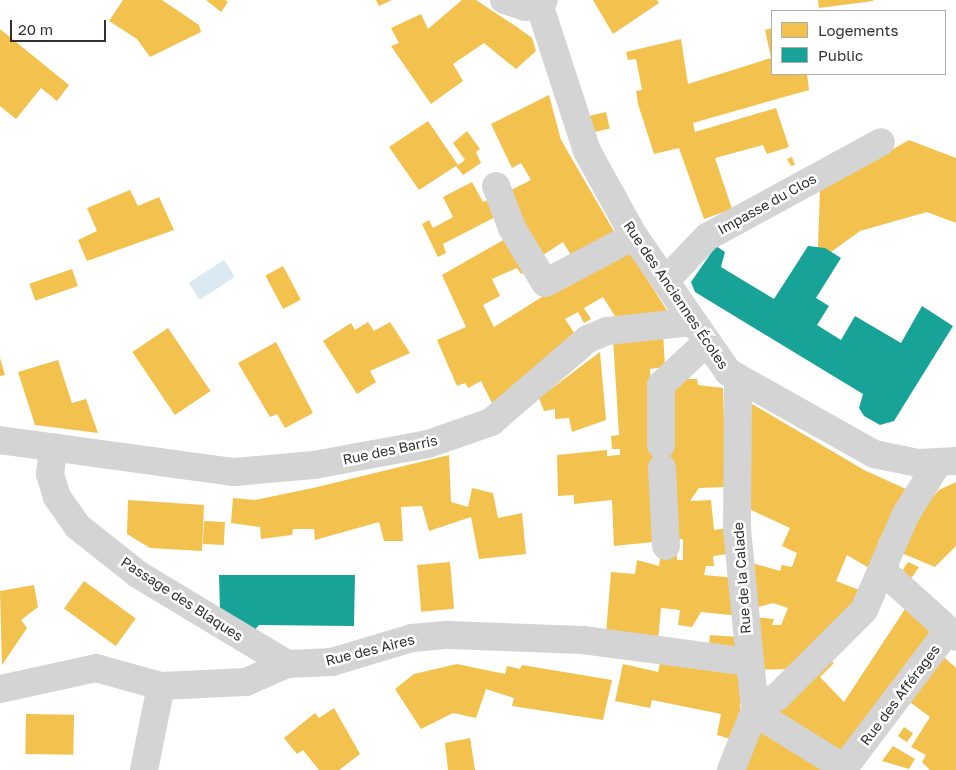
<!DOCTYPE html>
<meta charset="utf-8">
<style>
body{margin:0}
#map{position:relative;width:956px;height:770px;overflow:hidden;background:#fff;font-family:"Golos Text",sans-serif}
div>[style]{position:absolute}
[style*='--x']{left:calc(var(--x)*1px);top:calc(var(--y)*1px);width:calc(var(--w)*1px);rotate:calc(var(--a)*1deg)}
.water>*{inset:0;background:#dae9f2;transform-origin:0 0}
.homes>*{inset:0;background:#f2c14e;transform-origin:0 0}
.public>*{inset:0;background:#17a398}
.street>*{height:28px;margin:-14px;padding:0 14px;transform-origin:14px;border-radius:14px;background:#d4d4d4}
span{translate:-50% -50%;white-space:nowrap;text-align:center;line-height:1.15;-webkit-text-stroke:5px #fff;paint-order:stroke}
.street-label{font-size:14px;color:#303030}
.legend{position:absolute;left:771px;top:10px;width:175px;height:65px;box-sizing:border-box;background:#fff;border:1px solid #acacac;margin:0;padding:6px 9px;list-style:none;font-size:15px;color:#303030}
.legend li{display:flex;align-items:center;gap:10px;height:25px}
.legend b{width:25px;border:1px solid #acacac}
.scale{position:absolute;left:10px;top:20px;width:96px;height:22px;box-sizing:border-box;border:2px solid #303030;border-top:0;padding-left:6px;font-size:15px;line-height:18px;white-space:nowrap;color:#303030;-webkit-text-stroke:4px #fff;paint-order:stroke}
</style>
<div id="map">
<div class="water">
<div style="left:224px;top:260px;width:20px;height:42px;rotate:57deg"></div>
</div>
<div class="homes">
<div style="clip-path:polygon(123px 0,162px 0,199px 25px,201px 32px,150px 57px,137px 39px,109px 21px)"></div>
<div style="clip-path:polygon(206px 0,225px 0,228px 2px,221px 12px)"></div>
<div style="clip-path:polygon(376px 0,392px 0,379px 6px)"></div>
<div style="clip-path:polygon(462px 0,476px 0,517px 27px,532px 38px,536px 51px,516px 69px,484px 43px,453px 64px,463px 81px,431px 104px,391px 46px,399px 43px,391px 28px,421px 14px,428px 29px)"></div>
<div style="clip-path:polygon(593px 0,657px 0,659px 3px,613px 34px)"></div>
<div style="clip-path:polygon(818px 0,873px 0,873px 1px,819px 8px)"></div>
<div style="clip-path:polygon(772px 28px,772px 74px,807px 74px,809px 90px,693px 123px,695px 132px,776px 108px,789px 147px,767px 154px,763px 145px,715px 158px,732px 209px,704px 219px,679px 148px,654px 154px,638px 104px,636px 91px,642px 90px,636px 59px,628px 60px,626px 52px,681px 39px,688px 84px,771px 58px,765px 30px)"></div>
<div style="clip-path:polygon(0 29px,69px 85px,57px 101px,41px 88px,16px 119px,0 106px)"></div>
<div style="clip-path:polygon(549px 95px,561px 140px,615px 233px,574px 260px,563px 242px,540px 257px,509px 191px,531px 180px,521px 163px,512px 168px,491px 124px)"></div>
<div style="left:606px;top:112px;width:17px;height:20px;rotate:77deg"></div>
<div style="clip-path:polygon(428px 121px,458px 165px,465px 160px,453px 143px,467px 131px,480px 149px,476px 152px,481px 163px,463px 175px,456px 166px,419px 190px,389px 147px)"></div>
<div style="clip-path:polygon(909px 140px,956px 158px,956px 223px,927px 212px,860px 231px,831px 252px,818px 247px,820px 190px)"></div>
<div style="clip-path:polygon(792px 157px,795px 165px,791px 166px,787px 159px)"></div>
<div style="clip-path:polygon(472px 182px,483px 202px,493px 198px,501px 214px,443px 244px,446px 253px,438px 257px,422px 224px,429px 220px,433px 228px,453px 217px,443px 197px)"></div>
<div style="clip-path:polygon(130px 190px,138px 206px,159px 197px,174px 230px,87px 261px,78px 240px,97px 231px,87px 208px)"></div>
<div style="clip-path:polygon(512px 235px,528px 271px,521px 274px,517px 268px,492px 279px,500px 296px,483px 305px,494px 327px,625px 245px,670px 315px,618px 321px,603px 297px,584px 308px,591px 319px,584px 323px,578px 312px,565px 319px,577px 337px,507px 397px,492px 403px,481px 381px,468px 388px,465px 383px,457px 386px,437px 340px,466px 327px,442px 275px)"></div>
<div style="left:283px;top:266px;width:38px;height:20px;rotate:62deg"></div>
<div style="left:72px;top:269px;width:18px;height:45px;rotate:71deg"></div>
<div style="clip-path:polygon(368px 322px,374px 331px,390px 322px,410px 353px,370px 371px,376px 382px,357px 394px,323px 341px,351px 323px,355px 330px)"></div>
<div style="left:168px;top:328px;width:76px;height:43px;rotate:56deg"></div>
<div style="clip-path:polygon(663px 333px,665px 367px,650px 369px,655px 445px,668px 386px,681px 379px,697px 379px,698px 385px,723px 388px,726px 487px,699px 488px,690px 501px,711px 500px,714px 530px,734px 527px,735px 553px,713px 556px,714px 566px,706px 566px,704px 575px,737px 578px,740px 616px,701px 612px,692px 627px,678px 625px,680px 610px,661px 608px,658px 641px,606px 634px,611px 572px,635px 574px,637px 560px,659px 566px,660px 559px,677px 552px,677px 560px,683px 560px,683px 539px,614px 546px,612px 500px,574px 504px,574px 495px,558px 496px,557px 455px,607px 450px,607px 456px,620px 455px,620px 449px,612px 449px,611px 436px,619px 435px,613px 337px)"></div>
<div style="clip-path:polygon(276px 342px,313px 413px,285px 428px,277px 414px,270px 417px,238px 363px)"></div>
<div style="clip-path:polygon(600px 352px,606px 420px,572px 432px,569px 418px,555px 419px,555px 409px,544px 411px,539px 398px)"></div>
<div style="clip-path:polygon(0 358px,5px 375px,0 376px)"></div>
<div style="clip-path:polygon(58px 360px,72px 403px,86px 399px,98px 433px,35px 425px,18px 372px)"></div>
<div style="clip-path:polygon(747px 401px,864px 470px,906px 489px,878px 542px,884px 545px,874px 571px,847px 555px,836px 581px,862px 591px,835px 631px,786px 669px,758px 670px,754px 617px,774px 619px,772px 625px,781px 625px,788px 608px,773px 603px,755px 608px,752px 563px,780px 571px,782px 565px,792px 567px,797px 553px,782px 546px,790px 528px,747px 508px)"></div>
<div style="clip-path:polygon(449px 455px,451px 502px,468px 507px,472px 488px,493px 493px,498px 518px,522px 513px,526px 554px,479px 559px,471px 517px,429px 531px,422px 506px,401px 507px,403px 541px,384px 541px,379px 522px,315px 540px,314px 529px,293px 529px,292px 535px,261px 539px,260px 527px,231px 523px,233px 498px,255px 500px,313px 488px)"></div>
<div style="clip-path:polygon(956px 482px,956px 546px,935px 567px,899px 552px,923px 508px,939px 490px)"></div>
<div style="clip-path:polygon(128px 500px,204px 505px,202px 551px,150px 548px,127px 534px)"></div>
<div style="left:204px;top:521px;width:21px;height:23px;rotate:3deg"></div>
<div style="left:450px;top:562px;width:47px;height:33px;rotate:85deg"></div>
<div style="clip-path:polygon(908px 562px,919px 567px,910px 580px,902px 571px)"></div>
<div style="left:84px;top:581px;width:64px;height:34px;rotate:36deg"></div>
<div style="clip-path:polygon(34px 585px,38px 607px,21px 620px,27px 628px,2px 665px,0 591px)"></div>
<div style="clip-path:polygon(905px 609px,933px 632px,837px 760px,769px 714px,827px 658px,834px 663px,820px 677px,844px 702px)"></div>
<div style="clip-path:polygon(710px 635px,739px 637px,738px 649px,709px 645px)"></div>
<div style="clip-path:polygon(936px 650px,956px 668px,956px 770px,930px 770px,922px 762px,926px 755px,911px 747px,930px 717px,907px 700px)"></div>
<div style="clip-path:polygon(661px 659px,740px 672px,740px 716px,731px 739px,717px 735px,721px 714px,652px 700px,650px 708px,615px 701px,623px 664px,658px 672px)"></div>
<div style="clip-path:polygon(457px 664px,505px 674px,507px 666px,520px 669px,522px 665px,612px 680px,603px 720px,512px 706px,514px 698px,486px 689px,476px 718px,453px 713px,421px 729px,395px 689px,414px 674px)"></div>
<div style="clip-path:polygon(334px 708px,360px 754px,339px 770px,319px 770px,303px 750px,297px 754px,284px 738px,315px 713px,319px 718px)"></div>
<div style="left:26px;top:714px;width:48px;height:40px;rotate:1deg"></div>
<div style="clip-path:polygon(761px 727px,832px 770px,746px 770px)"></div>
<div style="left:904px;top:727px;width:11px;height:11px;rotate:34deg"></div>
<div style="clip-path:polygon(470px 738px,475px 770px,448px 770px,445px 743px)"></div>
<div style="clip-path:polygon(893px 746px,915px 759px,909px 769px,882px 761px)"></div>
</div>
<div class="public">
<div style="clip-path:polygon(716px 246px,725px 252px,721px 267px,774px 299px,808px 246px,825px 248px,841px 258px,816px 298px,829px 306px,817px 325px,841px 340px,855px 316px,901px 343px,922px 306px,953px 326px,894px 421px,880px 425px,864px 416px,859px 408px,863px 394px,695px 292px,691px 282px)"></div>
<div style="clip-path:polygon(219px 575px,355px 575px,354px 626px,259px 625px,252px 633px,220px 611px)"></div>
</div>
<div class="street">
<div style="--x:504;--y:0;--w:22;--a:18"></div>
<div style="--x:525;--y:7;--w:20;--a:-20"></div>
<div style="--x:539;--y:4;--w:155;--a:71.9"></div>
<div style="--x:587;--y:151;--w:97;--a:61.1"></div>
<div style="--x:634;--y:236;--w:165;--a:55.3"></div>
<div style="--x:728;--y:372;--w:167;--a:29.3"></div>
<div style="--x:874;--y:454;--w:45;--a:11.6"></div>
<div style="--x:918;--y:463;--w:38;--a:-3"></div>
<div style="--x:496;--y:186;--w:45;--a:69.1"></div>
<div style="--x:512;--y:228;--w:64;--a:59"></div>
<div style="--x:545;--y:283;--w:101;--a:-27.8"></div>
<div style="--x:665;--y:281;--w:61;--a:-46.3"></div>
<div style="--x:707;--y:237;--w:198;--a:-28.6"></div>
<div style="--x:0;--y:440;--w:236;--a:7.8"></div>
<div style="--x:234;--y:472;--w:80;--a:-5"></div>
<div style="--x:314;--y:465;--w:116;--a:-10.4"></div>
<div style="--x:428;--y:444;--w:67;--a:-19.2"></div>
<div style="--x:491;--y:422;--w:128;--a:-40.6"></div>
<div style="--x:588;--y:339;--w:21;--a:-23"></div>
<div style="--x:607;--y:331;--w:86;--a:-6"></div>
<div style="--x:661;--y:445;--w:60;--a:-90"></div>
<div style="--x:661;--y:385;--w:63;--a:-43.1"></div>
<div style="--x:53;--y:447;--w:27;--a:96"></div>
<div style="--x:50;--y:474;--w:24;--a:73"></div>
<div style="--x:57;--y:497;--w:35;--a:55"></div>
<div style="--x:77;--y:526;--w:79;--a:38.3"></div>
<div style="--x:139;--y:575;--w:173;--a:31"></div>
<div style="--x:662;--y:468;--w:78;--a:87.1"></div>
<div style="--x:883;--y:571;--w:98;--a:42.1"></div>
<div style="--x:0;--y:689;--w:98;--a:-12.3"></div>
<div style="--x:96;--y:668;--w:67;--a:15.5"></div>
<div style="--x:161;--y:686;--w:85;--a:-2.7"></div>
<div style="--x:246;--y:682;--w:45;--a:-23.7"></div>
<div style="--x:287;--y:664;--w:45;--a:-2.5"></div>
<div style="--x:332;--y:662;--w:84;--a:-16.7"></div>
<div style="--x:412;--y:638;--w:37;--a:-5"></div>
<div style="--x:449;--y:635;--w:134;--a:2.1"></div>
<div style="--x:583;--y:640;--w:166;--a:7.6"></div>
<div style="--x:755;--y:710;--w:26;--a:-31"></div>
<div style="--x:777;--y:697;--w:123;--a:-45"></div>
<div style="--x:864;--y:610;--w:105;--a:-66.4"></div>
<div style="--x:906;--y:514;--w:60;--a:-57.9"></div>
<div style="--x:754;--y:712;--w:106;--a:31.9"></div>
<div style="--x:844;--y:768;--w:171;--a:-52.9"></div>
<div style="--x:144;--y:770;--w:86;--a:-78.6"></div>
<div style="--x:731;--y:770;--w:65;--a:-68.2"></div>
<div style="--x:755;--y:710;--w:180;--a:-95.7"></div>
<div style="--x:737;--y:531;--w:150;--a:-89.6"></div>
</div>
<div class="street-label">
<span style="left:767px;top:204px;rotate:-29deg">Impasse du Clos</span>
<span style="left:676px;top:295px;rotate:56deg">Rue des Anciennes Écoles</span>
<span style="left:390px;top:450px;rotate:-12deg">Rue des Barris</span>
<span style="left:742px;top:578px;rotate:-94deg">Rue de la Calade</span>
<span style="left:182px;top:599px;rotate:33deg">Passage des Blaques</span>
<span style="left:370px;top:650px;rotate:-14deg">Rue des Aires</span>
<span style="left:900px;top:695px;rotate:-53deg">Rue des Afférages</span>
</div>
<ul class="legend">
<li><b style="height:14px;background:#f2c14e"></b>Logements</li>
<li><b style="height:14px;background:#17a398"></b>Public</li>
</ul>
<div class="scale">20 m</div>
</div>
